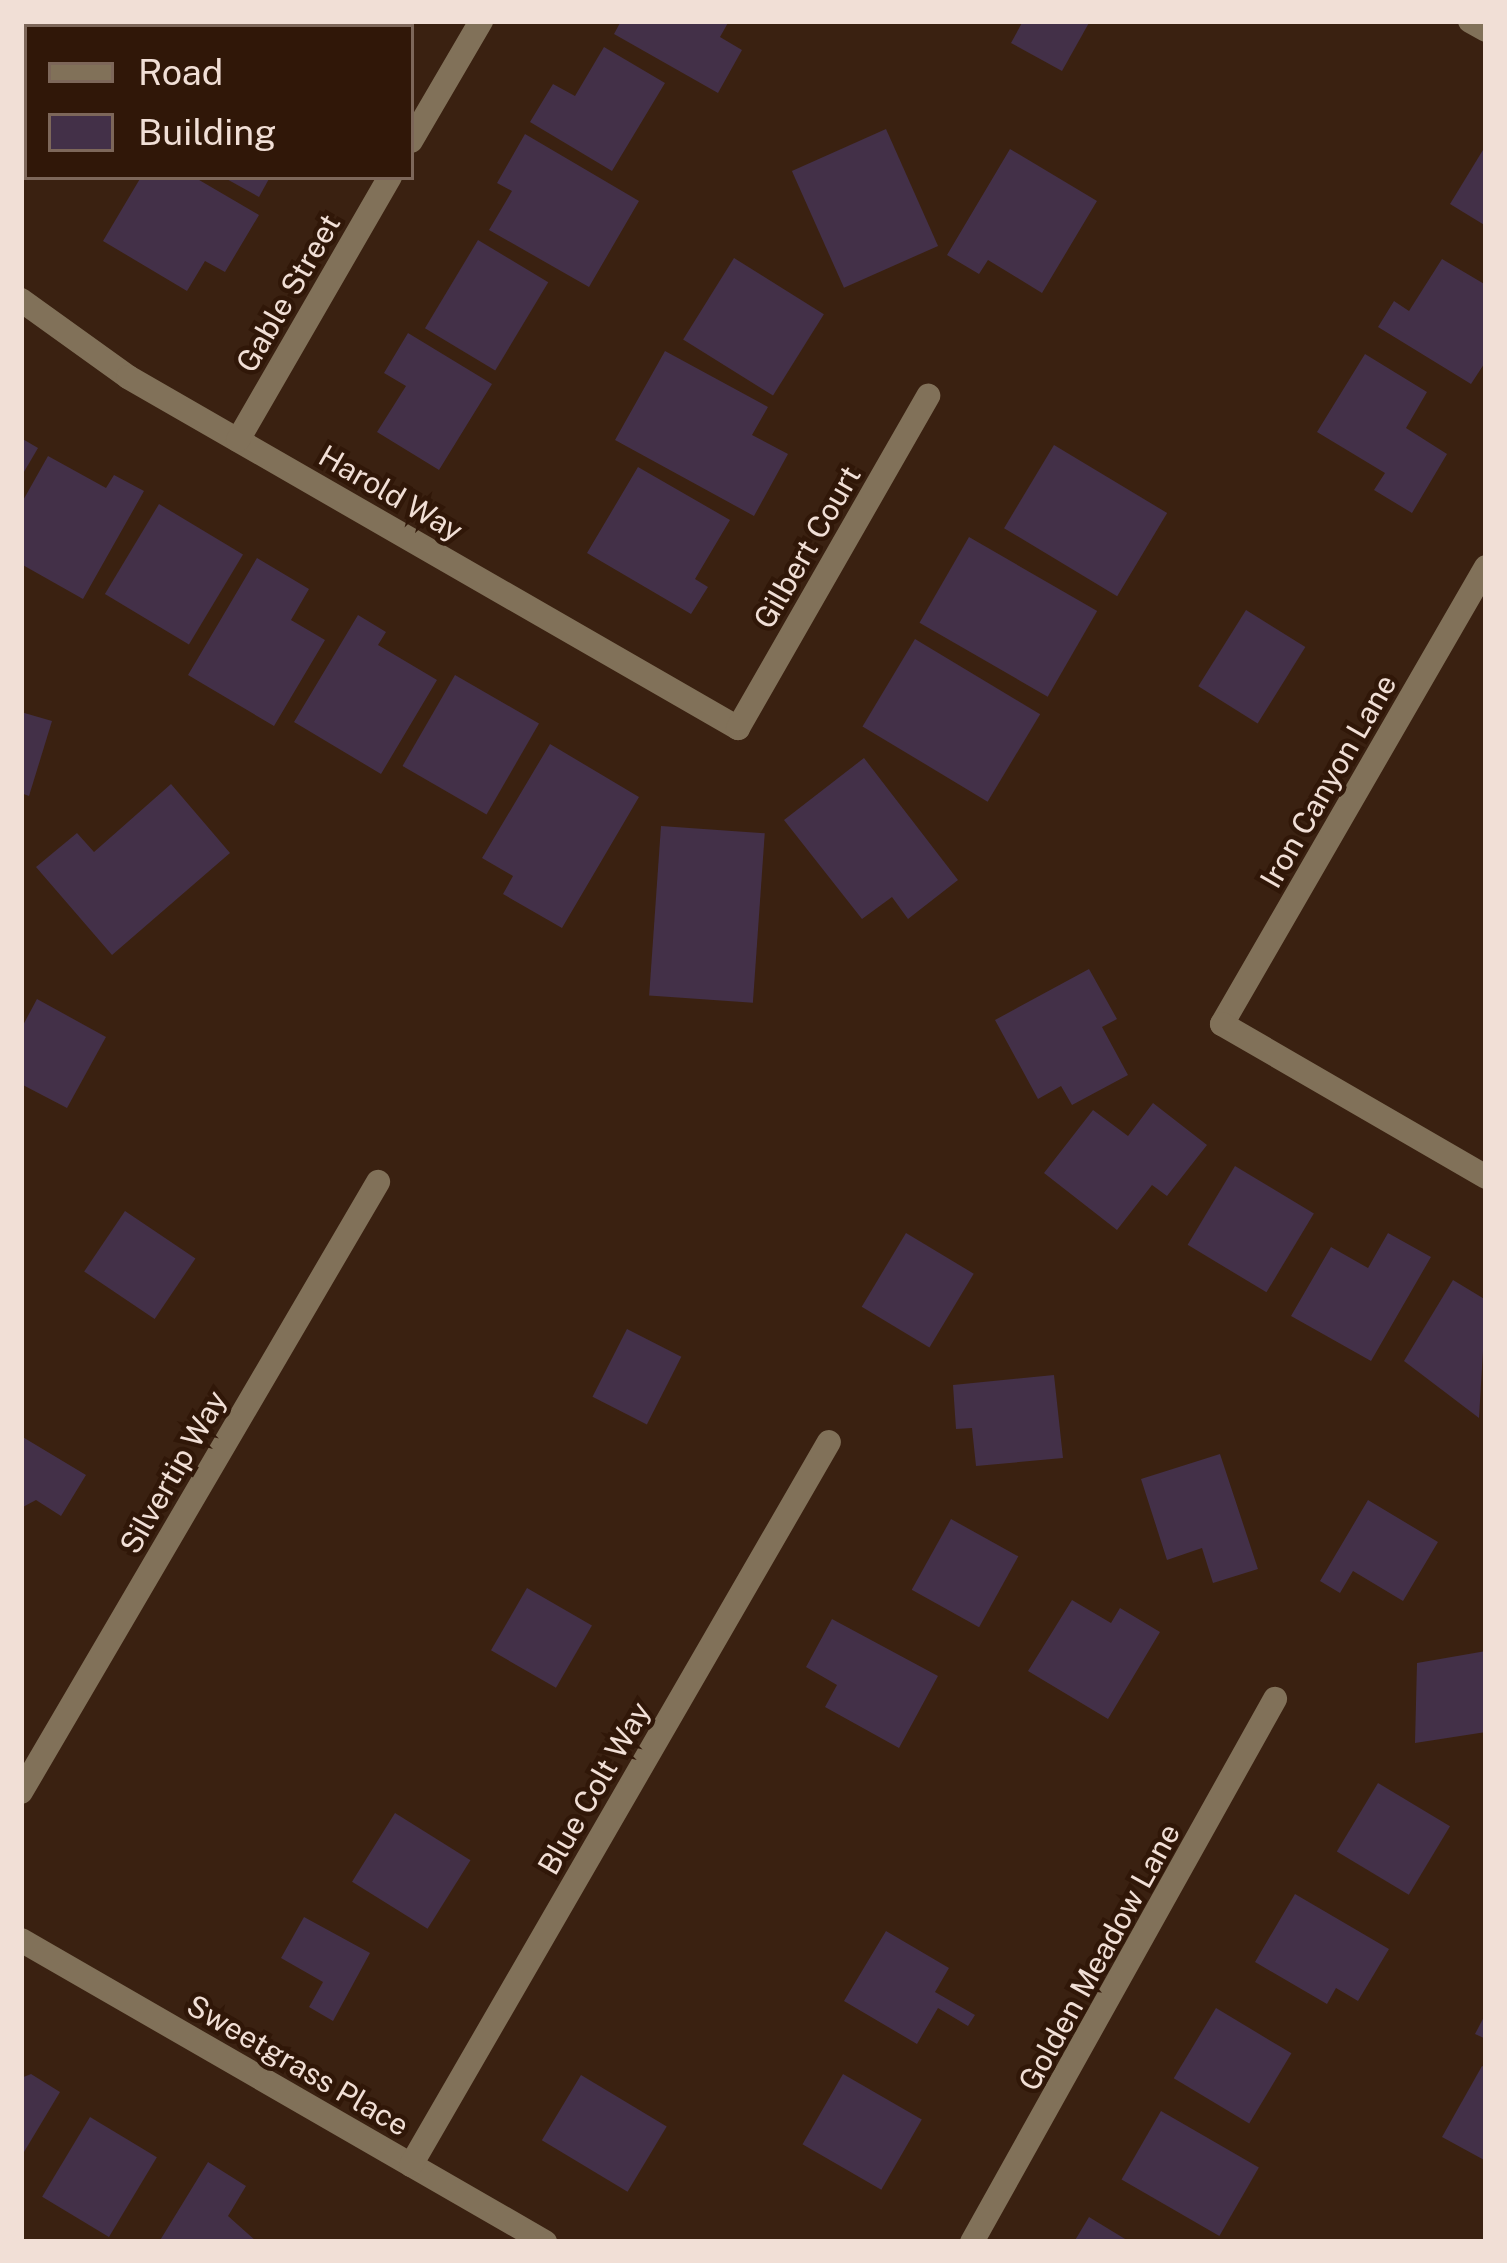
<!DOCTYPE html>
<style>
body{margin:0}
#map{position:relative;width:1507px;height:2263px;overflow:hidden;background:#3a2111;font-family:"Public Sans",sans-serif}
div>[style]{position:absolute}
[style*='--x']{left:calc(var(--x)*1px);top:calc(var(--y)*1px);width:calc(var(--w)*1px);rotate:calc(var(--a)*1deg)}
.building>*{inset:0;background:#433048;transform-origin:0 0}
.minor>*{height:24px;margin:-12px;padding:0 12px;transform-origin:12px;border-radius:12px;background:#817159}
.tertiary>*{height:24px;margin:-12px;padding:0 12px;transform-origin:12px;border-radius:12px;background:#817159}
span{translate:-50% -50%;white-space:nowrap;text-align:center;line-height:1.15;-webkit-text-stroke:9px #301708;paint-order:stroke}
.street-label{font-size:30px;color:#f1dfd6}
.frame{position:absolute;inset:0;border:24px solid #f1dfd6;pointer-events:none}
.legend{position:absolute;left:24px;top:24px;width:390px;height:156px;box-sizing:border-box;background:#301708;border:3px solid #7d675a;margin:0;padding:15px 21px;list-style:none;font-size:36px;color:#f1dfd6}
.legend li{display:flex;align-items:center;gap:24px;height:60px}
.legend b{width:60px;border:3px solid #7d675a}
</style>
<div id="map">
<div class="building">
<div style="clip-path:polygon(621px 21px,729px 21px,720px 37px,742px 50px,718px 93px,614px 34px)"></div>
<div style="clip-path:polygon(1023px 21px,1090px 21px,1062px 71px,1011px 43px)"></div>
<div style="clip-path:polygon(604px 47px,665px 83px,612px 171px,530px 122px,553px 84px,575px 96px)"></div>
<div style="left:886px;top:129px;width:128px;height:103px;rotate:66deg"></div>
<div style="clip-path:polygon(525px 134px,639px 201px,589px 287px,489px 230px,512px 191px,497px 183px)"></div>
<div style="clip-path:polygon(1486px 145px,1486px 226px,1450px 204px)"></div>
<div style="clip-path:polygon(1010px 149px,1097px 201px,1042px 293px,988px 260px,979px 274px,947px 255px)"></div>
<div style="clip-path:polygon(141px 177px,194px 177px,259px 215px,225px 272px,205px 261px,187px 291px,103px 241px)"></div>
<div style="clip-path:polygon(223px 177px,270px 177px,259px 197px)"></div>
<div style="left:478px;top:240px;width:82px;height:103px;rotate:31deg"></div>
<div style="left:734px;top:258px;width:106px;height:96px;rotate:32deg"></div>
<div style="clip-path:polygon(1442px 259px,1486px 285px,1486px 361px,1471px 384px,1378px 327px,1394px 301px,1409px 311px)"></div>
<div style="clip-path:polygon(408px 333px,492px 384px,439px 470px,377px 432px,406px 386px,384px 373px)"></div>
<div style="clip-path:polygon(665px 351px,768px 407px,752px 435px,788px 454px,754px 516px,615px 440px)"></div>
<div style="clip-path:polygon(1365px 354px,1427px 392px,1406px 428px,1447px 454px,1412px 513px,1374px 490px,1385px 473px,1317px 432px)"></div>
<div style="clip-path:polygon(21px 438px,38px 448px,21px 477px)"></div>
<div style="left:1054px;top:445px;width:132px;height:97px;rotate:31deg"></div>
<div style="clip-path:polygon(48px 456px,106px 488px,114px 475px,144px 491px,83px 599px,21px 564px,21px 504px)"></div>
<div style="clip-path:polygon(638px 467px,730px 520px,695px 579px,708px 587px,691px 614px,587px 553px)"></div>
<div style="left:159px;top:504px;width:98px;height:105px;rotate:31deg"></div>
<div style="left:969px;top:537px;width:148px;height:99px;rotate:30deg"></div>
<div style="clip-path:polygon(257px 558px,309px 589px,291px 620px,325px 640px,274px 726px,188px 675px)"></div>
<div style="left:1246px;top:610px;width:70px;height:90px;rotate:32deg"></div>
<div style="clip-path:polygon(358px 615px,386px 632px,378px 645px,437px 680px,381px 774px,294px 722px)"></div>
<div style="left:915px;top:639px;width:146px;height:102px;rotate:31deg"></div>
<div style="left:455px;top:675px;width:97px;height:105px;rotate:30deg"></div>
<div style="clip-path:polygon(21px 712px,52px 721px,29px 796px,21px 793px)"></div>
<div style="clip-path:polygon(550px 744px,639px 797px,562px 928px,503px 894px,513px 876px,482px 858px)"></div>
<div style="clip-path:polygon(864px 758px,958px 880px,908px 919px,892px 897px,862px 919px,784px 820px)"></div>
<div style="clip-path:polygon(171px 784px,230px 853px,112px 955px,36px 867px,77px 833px,94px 852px)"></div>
<div style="left:661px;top:826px;width:104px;height:170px;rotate:4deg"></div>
<div style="clip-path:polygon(1089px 969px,1117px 1019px,1102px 1027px,1128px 1075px,1072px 1105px,1061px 1086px,1038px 1099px,995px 1020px)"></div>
<div style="clip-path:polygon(37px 999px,106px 1037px,67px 1108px,21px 1084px,21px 1029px)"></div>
<div style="clip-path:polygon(1153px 1103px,1207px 1145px,1167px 1196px,1152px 1185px,1117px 1230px,1044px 1173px,1093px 1110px,1128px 1136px)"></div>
<div style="left:1235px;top:1166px;width:92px;height:92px;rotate:31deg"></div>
<div style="left:125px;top:1211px;width:85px;height:73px;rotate:34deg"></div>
<div style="left:906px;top:1233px;width:79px;height:86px;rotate:31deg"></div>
<div style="clip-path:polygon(1388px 1233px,1431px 1257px,1371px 1361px,1291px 1316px,1331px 1247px,1368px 1268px)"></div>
<div style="clip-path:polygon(1453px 1280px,1486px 1300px,1479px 1418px,1404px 1361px)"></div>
<div style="left:627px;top:1329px;width:61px;height:76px;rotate:27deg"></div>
<div style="clip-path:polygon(1054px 1375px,1063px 1458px,976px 1466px,972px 1428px,956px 1429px,953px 1385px)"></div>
<div style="clip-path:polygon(21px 1436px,86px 1475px,61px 1516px,36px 1500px,21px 1508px)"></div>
<div style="clip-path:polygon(1220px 1454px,1258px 1569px,1213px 1583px,1202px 1548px,1167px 1560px,1141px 1479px)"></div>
<div style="clip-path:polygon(1368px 1500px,1438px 1542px,1403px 1601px,1353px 1571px,1340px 1593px,1320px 1581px)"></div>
<div style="left:951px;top:1519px;width:77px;height:81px;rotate:29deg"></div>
<div style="left:527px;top:1588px;width:75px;height:72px;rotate:30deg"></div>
<div style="clip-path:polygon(1072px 1600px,1111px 1623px,1120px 1608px,1160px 1632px,1108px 1719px,1028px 1671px)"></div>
<div style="clip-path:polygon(832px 1619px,938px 1676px,899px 1748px,825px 1707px,837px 1685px,806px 1667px)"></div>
<div style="clip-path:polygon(1486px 1651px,1486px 1732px,1415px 1743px,1417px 1663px)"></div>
<div style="left:1378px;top:1783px;width:84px;height:80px;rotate:31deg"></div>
<div style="left:395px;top:1813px;width:89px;height:81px;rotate:32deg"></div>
<div style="clip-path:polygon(1295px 1894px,1389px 1949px,1358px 2001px,1336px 1988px,1327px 2004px,1255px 1962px)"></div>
<div style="clip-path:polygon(304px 1917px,370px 1953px,333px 2021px,309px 2007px,323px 1982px,281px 1958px)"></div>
<div style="clip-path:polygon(886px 1931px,949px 1968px,935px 1992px,975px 2015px,968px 2026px,938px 2008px,917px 2044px,844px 2001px)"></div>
<div style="left:1216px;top:2008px;width:88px;height:82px;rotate:31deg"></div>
<div style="clip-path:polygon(1486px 2013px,1486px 2039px,1475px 2034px)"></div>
<div style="clip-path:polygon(1482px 2066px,1486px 2068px,1486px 2161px,1442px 2137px)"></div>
<div style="clip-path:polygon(31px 2074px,60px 2092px,21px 2157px,21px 2078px)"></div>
<div style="left:843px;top:2074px;width:91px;height:81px;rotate:30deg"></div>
<div style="left:581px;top:2075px;width:100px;height:76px;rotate:31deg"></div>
<div style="left:1161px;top:2111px;width:113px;height:79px;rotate:30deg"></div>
<div style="left:90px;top:2117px;width:78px;height:93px;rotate:31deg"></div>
<div style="clip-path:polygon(208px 2162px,246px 2186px,228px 2216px,257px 2242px,159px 2242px)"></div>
<div style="clip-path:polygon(1089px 2217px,1130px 2242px,1074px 2242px)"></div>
</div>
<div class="minor">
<div style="--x:1470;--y:21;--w:18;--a:29"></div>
<div style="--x:411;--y:141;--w:139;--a:-59.7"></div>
<div style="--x:21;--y:300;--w:132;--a:35.7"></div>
<div style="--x:128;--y:377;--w:704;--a:29.92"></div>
<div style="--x:738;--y:728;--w:383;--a:-60.2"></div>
<div style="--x:238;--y:440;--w:304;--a:-60"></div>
<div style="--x:1486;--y:567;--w:528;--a:120.01"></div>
<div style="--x:1222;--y:1024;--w:305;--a:30.1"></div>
<div style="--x:21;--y:1792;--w:707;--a:-59.66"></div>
<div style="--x:21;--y:1940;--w:605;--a:29.96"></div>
<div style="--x:411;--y:2165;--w:835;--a:-59.97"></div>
<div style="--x:972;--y:2242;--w:622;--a:-60.84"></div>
</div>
<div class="tertiary">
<div style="--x:62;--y:27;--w:7;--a:-63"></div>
<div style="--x:21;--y:97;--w:12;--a:-59"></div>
</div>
<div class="street-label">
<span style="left:288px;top:293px;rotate:-60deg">Gable Street</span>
<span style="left:391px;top:493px;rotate:30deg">Harold Way</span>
<span style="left:807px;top:547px;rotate:-60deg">Gilbert Court</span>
<span style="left:1328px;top:781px;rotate:-60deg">Iron Canyon Lane</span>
<span style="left:173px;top:1472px;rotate:-60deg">Silvertip Way</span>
<span style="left:594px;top:1788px;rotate:-60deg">Blue Colt Way</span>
<span style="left:1099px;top:1957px;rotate:-61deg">Golden Meadow Lane</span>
<span style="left:298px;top:2065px;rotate:30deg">Sweetgrass Place</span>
</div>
<div class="frame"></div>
<ul class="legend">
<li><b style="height:15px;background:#817159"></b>Road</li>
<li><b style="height:33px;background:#433048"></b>Building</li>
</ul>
</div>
